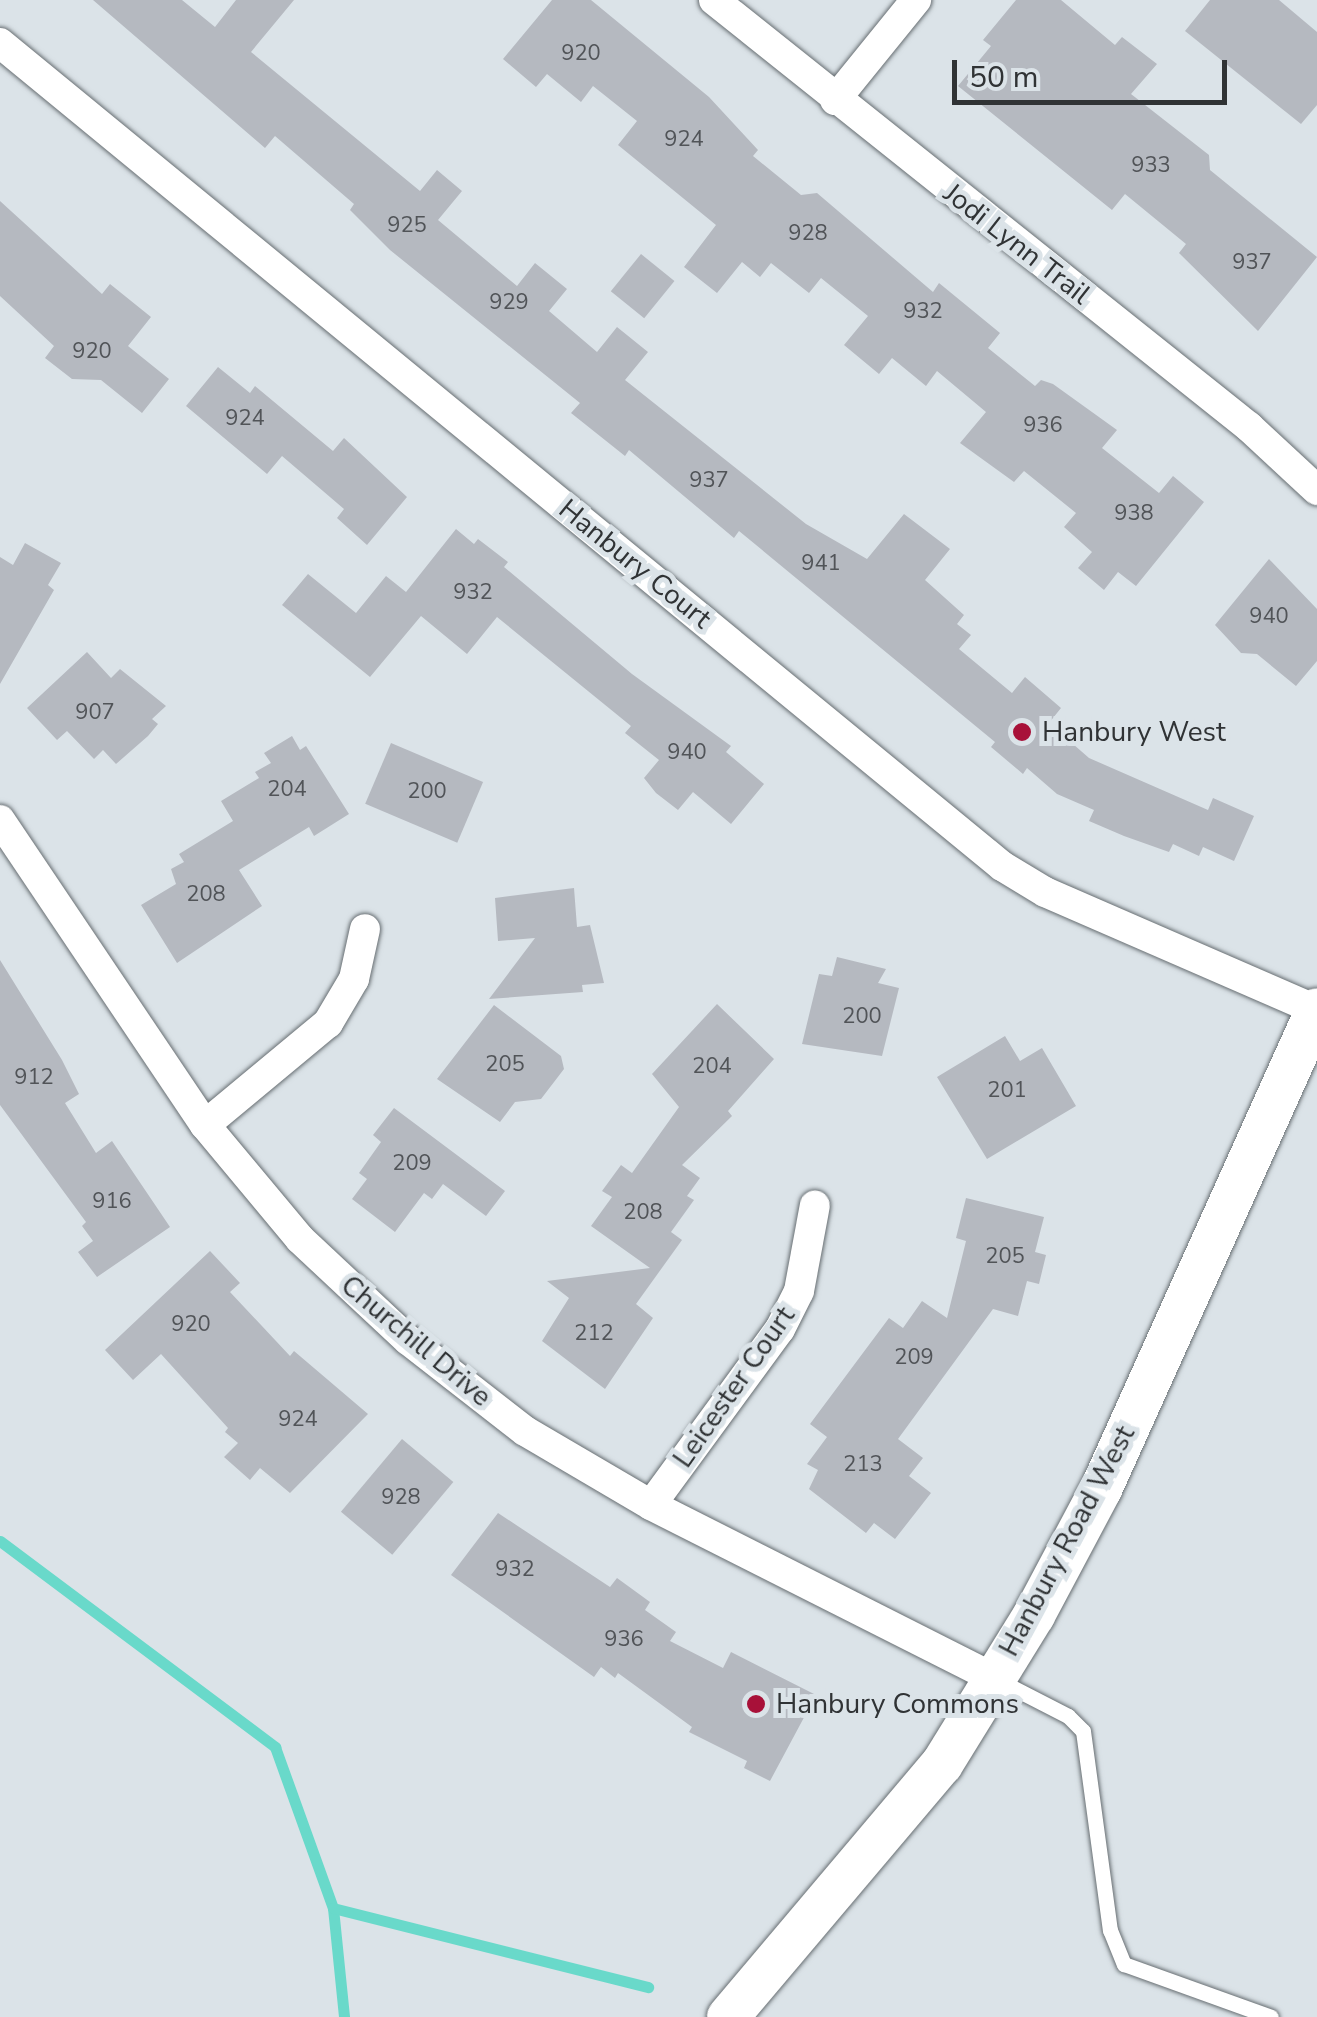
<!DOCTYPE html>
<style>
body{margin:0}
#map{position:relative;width:1317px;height:2017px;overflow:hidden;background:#dbe3e8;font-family:"Nunito Sans",sans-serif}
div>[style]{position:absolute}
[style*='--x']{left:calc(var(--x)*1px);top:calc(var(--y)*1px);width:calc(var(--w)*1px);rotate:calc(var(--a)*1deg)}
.stream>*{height:11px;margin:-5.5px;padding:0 5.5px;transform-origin:5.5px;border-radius:5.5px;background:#69d9ca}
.building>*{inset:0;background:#b5b9c0;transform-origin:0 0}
.roads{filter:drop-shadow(0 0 2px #676e72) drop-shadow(0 0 2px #676e72)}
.service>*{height:15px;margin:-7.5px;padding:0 7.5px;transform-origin:7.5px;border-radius:7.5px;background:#fff}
.minor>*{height:30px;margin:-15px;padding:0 15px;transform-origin:15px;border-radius:15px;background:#fff}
.secondary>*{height:42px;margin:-21px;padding:0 21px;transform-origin:21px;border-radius:21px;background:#fff}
.dots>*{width:28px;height:28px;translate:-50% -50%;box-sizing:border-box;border:5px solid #dbe3e8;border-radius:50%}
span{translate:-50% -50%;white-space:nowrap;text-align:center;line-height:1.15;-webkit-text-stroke:10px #dbe3e8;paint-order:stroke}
.number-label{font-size:22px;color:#515458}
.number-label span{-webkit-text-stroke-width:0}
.street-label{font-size:28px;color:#303335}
.poi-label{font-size:28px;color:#303335}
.left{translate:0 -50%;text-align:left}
.scale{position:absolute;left:952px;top:60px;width:275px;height:45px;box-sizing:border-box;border:5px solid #303335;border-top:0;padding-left:12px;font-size:30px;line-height:35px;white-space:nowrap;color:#303335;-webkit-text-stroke:8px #dbe3e8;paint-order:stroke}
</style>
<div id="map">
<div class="stream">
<div style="--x:0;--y:1541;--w:344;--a:36.8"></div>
<div style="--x:275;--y:1747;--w:171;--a:70.2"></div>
<div style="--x:333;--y:1908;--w:110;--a:84.2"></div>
<div style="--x:333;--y:1908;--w:325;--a:14.1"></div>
</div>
<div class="building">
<div style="clip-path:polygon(93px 0,182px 0,215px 27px,236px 0,294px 0,251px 52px,420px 191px,437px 170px,462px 191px,438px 220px,517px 286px,535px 263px,567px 289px,549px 311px,597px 352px,617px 327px,648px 352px,625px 380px,806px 524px,867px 559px,904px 514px,950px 549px,925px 580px,964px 615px,957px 624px,971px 635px,959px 649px,1012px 693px,1025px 677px,1061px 708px,1049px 723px,1089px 758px,1208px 810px,1213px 798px,1254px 816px,1234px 861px,1203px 847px,1199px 856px,1173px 844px,1169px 852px,1124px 836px,1089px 821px,1094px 810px,1057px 794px,1027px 768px,1023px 774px,991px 747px,995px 742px,739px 531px,734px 538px,629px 450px,625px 456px,571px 413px,580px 403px,390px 250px,350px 210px,354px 204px,275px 136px,265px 148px)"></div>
<div style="clip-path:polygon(552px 0,591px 0,709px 97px,758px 150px,753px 156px,801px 195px,817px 193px,933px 292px,939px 283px,1000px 333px,988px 348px,1035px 386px,1041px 380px,1053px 384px,1117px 430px,1102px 448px,1159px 493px,1173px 476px,1204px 502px,1136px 586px,1118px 572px,1104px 590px,1078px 568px,1092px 552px,1064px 527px,1076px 513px,1024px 471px,1014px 482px,960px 443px,986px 412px,937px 371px,926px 386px,892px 358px,879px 374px,844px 345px,868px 316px,821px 278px,809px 293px,771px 263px,760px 277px,742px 262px,717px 293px,684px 267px,716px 225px,618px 145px,637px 121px,593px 86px,581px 102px,547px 74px,536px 87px,503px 59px)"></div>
<div style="clip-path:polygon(1016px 0,1061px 0,1115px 45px,1122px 37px,1157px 64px,1131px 94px,1209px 155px,1210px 170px,1317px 257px,1258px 331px,1179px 253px,1186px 244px,1125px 194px,1112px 210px,958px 86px,991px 46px,983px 40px)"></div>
<div style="clip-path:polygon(1210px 0,1279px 0,1317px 32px,1317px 105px,1301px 124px,1185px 31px)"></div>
<div style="clip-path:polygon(0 201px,102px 294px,110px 284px,151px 317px,128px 346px,169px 379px,142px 413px,101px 380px,72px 379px,45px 358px,54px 346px,0 296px)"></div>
<div style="left:641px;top:254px;width:43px;height:48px;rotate:39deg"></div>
<div style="clip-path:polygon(218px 367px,250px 393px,255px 386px,333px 451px,344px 438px,407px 497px,367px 545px,337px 518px,344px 509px,282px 456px,267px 474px,186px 406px)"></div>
<div style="clip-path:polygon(456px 529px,474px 544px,478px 539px,508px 562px,504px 567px,632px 674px,731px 746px,726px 752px,764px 784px,731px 824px,693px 792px,678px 810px,656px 793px,644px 778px,659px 760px,625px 733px,631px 726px,497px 617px,467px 654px,421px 616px,370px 677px,282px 605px,308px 574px,356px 613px,386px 576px,406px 592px)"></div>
<div style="clip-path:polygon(25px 543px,61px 563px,48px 585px,54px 590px,0 684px,0 557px,13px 565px)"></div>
<div style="clip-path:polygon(1269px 559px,1317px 609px,1317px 661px,1296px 686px,1257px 654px,1241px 653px,1215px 625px)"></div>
<div style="clip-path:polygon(87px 652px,111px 678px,120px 669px,166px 706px,152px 719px,158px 724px,148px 736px,116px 764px,103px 750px,94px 759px,67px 731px,57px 740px,27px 708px)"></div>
<div style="clip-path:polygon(292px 736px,300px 750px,306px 746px,349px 814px,314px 836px,309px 827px,239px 870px,262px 906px,177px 963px,141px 905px,176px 884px,171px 869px,184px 862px,179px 854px,233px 821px,221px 801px,259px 778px,255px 772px,271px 763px,264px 753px)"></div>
<div style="left:391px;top:743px;width:100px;height:66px;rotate:23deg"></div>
<div style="clip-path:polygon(574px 888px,577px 927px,590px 925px,604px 983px,582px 985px,583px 992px,489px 999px,535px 938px,498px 941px,495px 898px)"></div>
<div style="clip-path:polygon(837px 957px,886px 969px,878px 983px,899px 988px,882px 1056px,802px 1044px,819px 974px,832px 976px)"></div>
<div style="clip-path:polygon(0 960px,62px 1060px,79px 1094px,65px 1103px,96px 1153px,112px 1141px,170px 1227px,97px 1277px,78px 1252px,93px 1241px,82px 1226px,86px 1222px,0 1105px)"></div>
<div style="clip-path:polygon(717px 1004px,774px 1059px,728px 1111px,732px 1116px,682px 1165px,700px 1178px,687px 1196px,694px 1200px,671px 1232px,682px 1240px,636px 1304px,653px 1318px,605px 1389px,542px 1341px,569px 1298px,547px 1281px,650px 1268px,591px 1226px,612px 1197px,602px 1191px,621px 1165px,632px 1173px,679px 1107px,652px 1074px)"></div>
<div style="clip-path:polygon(494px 1005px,561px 1056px,564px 1069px,541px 1099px,515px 1102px,500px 1122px,437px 1079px)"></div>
<div style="clip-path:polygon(1005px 1036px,1020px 1061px,1042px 1048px,1076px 1106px,987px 1159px,937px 1077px)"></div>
<div style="clip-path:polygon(394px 1108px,505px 1191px,486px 1216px,443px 1184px,432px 1199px,424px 1193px,395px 1232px,352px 1199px,367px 1179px,359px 1173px,381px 1142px,373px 1135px)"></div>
<div style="clip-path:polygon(966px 1198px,1044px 1217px,1035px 1252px,1046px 1255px,1039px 1284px,1027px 1281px,1018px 1316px,993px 1309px,898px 1439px,923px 1458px,909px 1476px,931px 1493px,895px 1539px,874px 1523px,866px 1533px,809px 1489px,818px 1470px,807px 1464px,827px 1437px,810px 1424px,889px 1318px,903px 1328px,922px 1301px,947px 1318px,966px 1241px,956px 1238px)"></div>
<div style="clip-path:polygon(210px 1251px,240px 1283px,230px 1292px,290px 1356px,294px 1351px,368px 1414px,290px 1493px,260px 1468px,250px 1480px,224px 1457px,238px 1443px,225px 1432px,228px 1428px,161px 1354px,133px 1380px,105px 1350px)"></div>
<div style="left:402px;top:1439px;width:67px;height:95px;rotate:40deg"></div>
<div style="clip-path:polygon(498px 1513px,610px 1587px,617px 1578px,650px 1602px,645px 1610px,676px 1632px,670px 1641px,723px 1668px,731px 1652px,816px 1695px,770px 1781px,744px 1768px,747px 1761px,689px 1732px,692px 1727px,618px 1673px,615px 1678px,601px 1667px,594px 1677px,451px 1575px)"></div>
</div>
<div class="roads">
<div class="service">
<div style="--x:996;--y:1679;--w:81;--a:27.2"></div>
<div style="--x:1068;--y:1716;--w:21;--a:45"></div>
<div style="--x:1083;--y:1731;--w:201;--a:82.3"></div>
<div style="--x:1110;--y:1930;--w:37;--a:68"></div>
<div style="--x:1124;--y:1964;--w:156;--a:19.8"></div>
</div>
<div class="minor">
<div style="--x:714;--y:0;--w:685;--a:38.59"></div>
<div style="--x:1249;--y:427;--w:93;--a:42.8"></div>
<div style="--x:0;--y:43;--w:1297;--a:39.4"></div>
<div style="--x:1002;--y:866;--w:50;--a:31.2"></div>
<div style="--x:1045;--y:892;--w:296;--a:23.5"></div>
<div style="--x:835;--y:100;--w:129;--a:-51"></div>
<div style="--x:0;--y:820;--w:367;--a:56.1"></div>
<div style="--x:205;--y:1125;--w:148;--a:50.2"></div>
<div style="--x:300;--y:1239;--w:148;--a:43.1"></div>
<div style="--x:408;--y:1340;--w:148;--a:37.9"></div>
<div style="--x:525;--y:1431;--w:146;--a:30.4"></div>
<div style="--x:651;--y:1505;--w:383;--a:26.8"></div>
<div style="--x:205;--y:1125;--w:160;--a:-39.7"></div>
<div style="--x:328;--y:1023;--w:51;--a:-59.4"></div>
<div style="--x:354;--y:979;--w:51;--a:-77.6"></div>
<div style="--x:651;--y:1505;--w:218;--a:-53.8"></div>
<div style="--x:780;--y:1329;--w:42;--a:-63.4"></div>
<div style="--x:799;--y:1291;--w:87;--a:-79.5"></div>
</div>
<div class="secondary">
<div style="--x:728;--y:2017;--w:331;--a:-49.8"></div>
<div style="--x:942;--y:1764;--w:175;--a:-58.3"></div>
<div style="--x:1034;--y:1615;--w:143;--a:-62"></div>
<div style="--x:1101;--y:1489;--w:526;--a:-65.77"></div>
</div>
</div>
<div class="dots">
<div style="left:1022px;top:732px;background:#a81139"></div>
<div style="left:756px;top:1704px;background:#a81139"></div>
</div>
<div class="number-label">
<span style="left:581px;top:54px">920</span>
<span style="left:684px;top:140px">924</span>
<span style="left:1151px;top:166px">933</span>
<span style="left:407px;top:226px">925</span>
<span style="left:808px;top:234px">928</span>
<span style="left:1252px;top:263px">937</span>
<span style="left:509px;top:303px">929</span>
<span style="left:923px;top:312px">932</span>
<span style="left:92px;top:352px">920</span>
<span style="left:245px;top:419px">924</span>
<span style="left:1043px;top:426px">936</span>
<span style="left:709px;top:481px">937</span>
<span style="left:1134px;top:514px">938</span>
<span style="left:821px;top:564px">941</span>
<span style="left:473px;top:593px">932</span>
<span style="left:1269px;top:617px">940</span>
<span style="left:95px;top:713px">907</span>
<span style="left:687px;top:753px">940</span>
<span style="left:287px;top:790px">204</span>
<span style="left:427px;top:792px">200</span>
<span style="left:206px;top:895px">208</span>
<span style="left:862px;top:1017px">200</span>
<span style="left:505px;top:1065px">205</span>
<span style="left:712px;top:1067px">204</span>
<span style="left:34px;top:1078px">912</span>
<span style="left:1007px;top:1091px">201</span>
<span style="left:412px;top:1164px">209</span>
<span style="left:112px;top:1202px">916</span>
<span style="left:643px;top:1213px">208</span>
<span style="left:1005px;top:1257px">205</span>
<span style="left:191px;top:1325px">920</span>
<span style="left:594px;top:1334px">212</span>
<span style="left:914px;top:1358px">209</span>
<span style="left:298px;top:1420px">924</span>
<span style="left:863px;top:1465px">213</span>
<span style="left:401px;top:1498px">928</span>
<span style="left:515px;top:1570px">932</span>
<span style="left:624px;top:1640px">936</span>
</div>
<div class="street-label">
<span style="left:1017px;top:244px;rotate:38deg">Jodi Lynn Trail</span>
<span style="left:635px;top:564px;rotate:39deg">Hanbury Court</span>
<span style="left:416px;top:1341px;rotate:40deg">Churchill Drive</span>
<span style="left:734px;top:1387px;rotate:-55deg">Leicester Court</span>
<span style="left:1067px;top:1541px;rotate:-62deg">Hanbury Road West</span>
</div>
<div class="poi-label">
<span class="left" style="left:1042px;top:732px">Hanbury West</span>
<span class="left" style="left:776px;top:1704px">Hanbury Commons</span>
</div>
<div class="scale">50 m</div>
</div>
